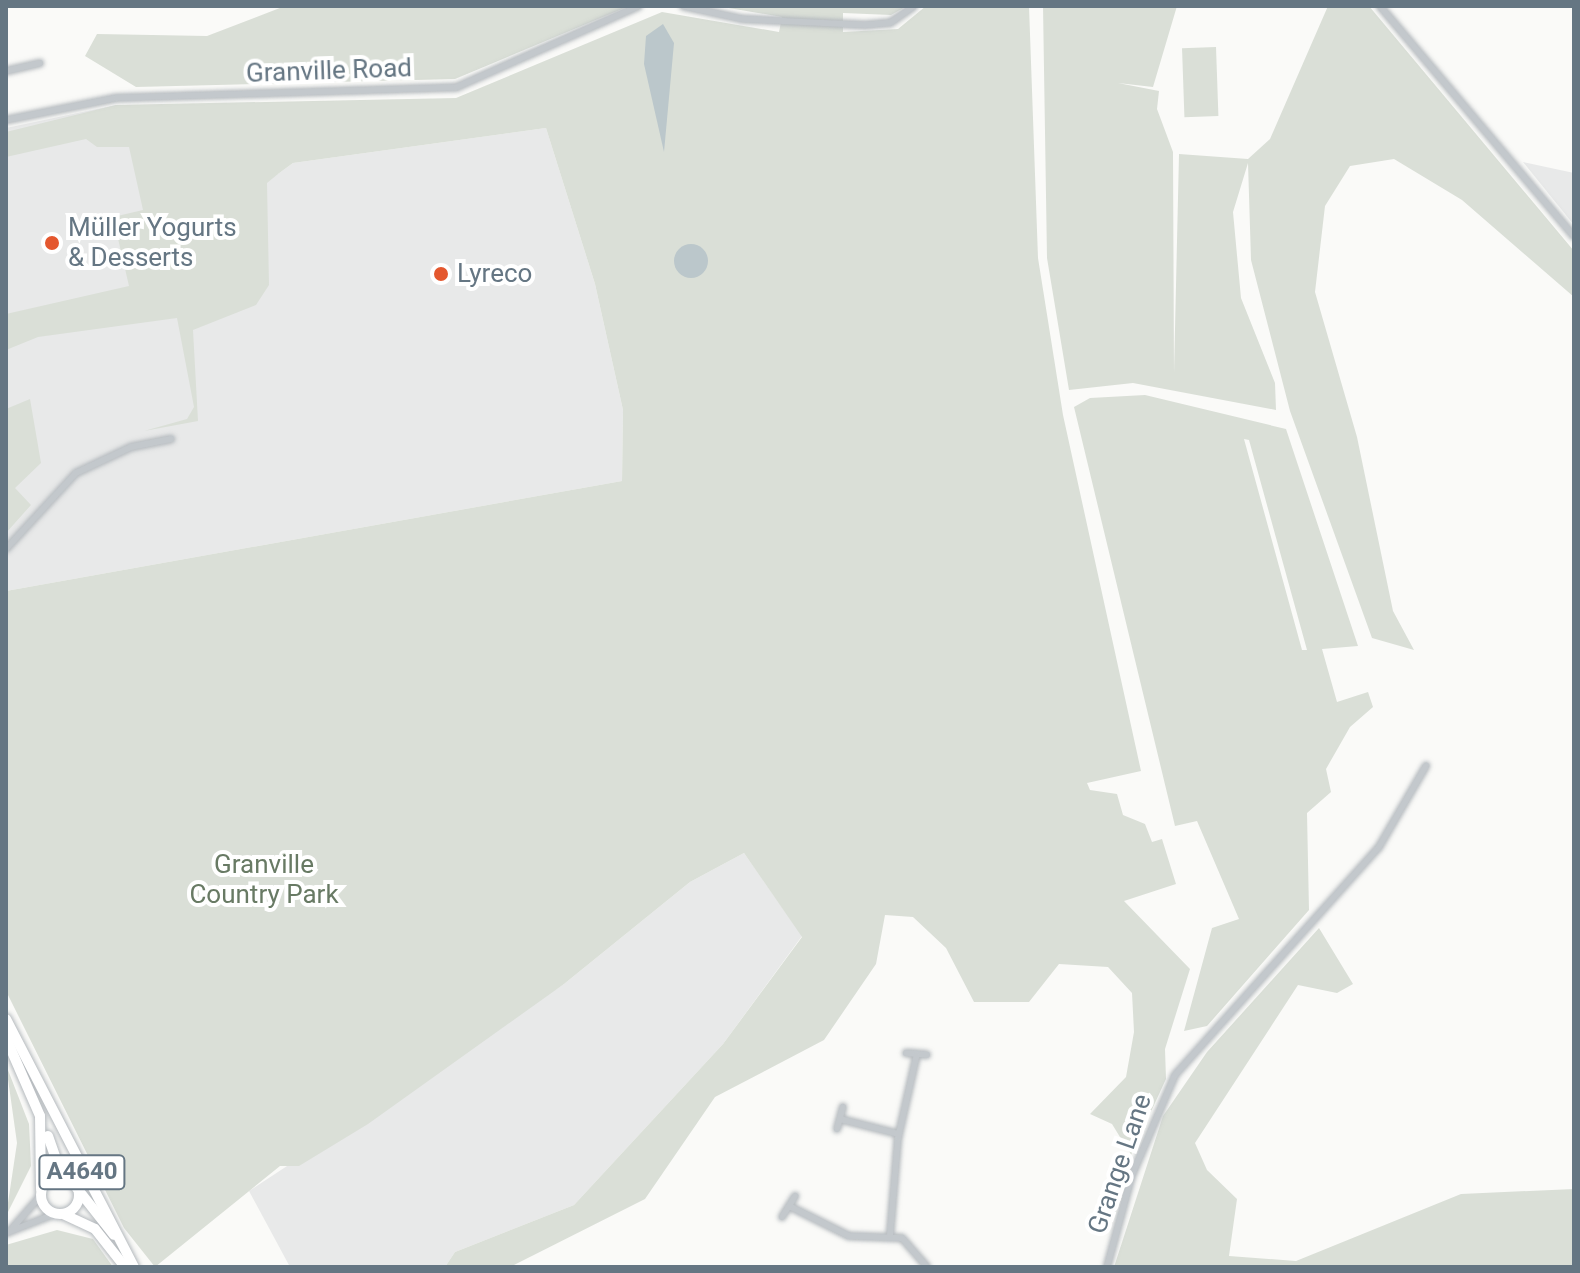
<!DOCTYPE html>
<meta charset="utf-8">
<style>
body{margin:0}
#map{position:relative;width:1580px;height:1273px;overflow:hidden;background:#fafaf8;font-family:Roboto,sans-serif}
div>[style]{position:absolute}
[style*='--x']{left:calc(var(--x)*1px);top:calc(var(--y)*1px);width:calc(var(--w)*1px);rotate:calc(var(--a)*1deg)}
.built>*{inset:0;background:#e8e9e9}
.green>*{inset:0;background:#dadfd7;transform-origin:0 0}
.water>*{inset:0;background:#bbc7cb}
.round{border-radius:50%}
.roads{filter:drop-shadow(0 0 2px #b5babe) drop-shadow(0 0 2px #b5babe)}
.street>*{height:6px;margin:-3px;padding:0 3px;transform-origin:3px;border-radius:3px;background:#c3c8cc}
.primary>*{height:10px;margin:-5px;padding:0 5px;transform-origin:5px;border-radius:5px;background:#fff}
.primary>.ring{margin:-5px;padding:0;box-sizing:content-box;background:none;border:10px solid #fff;border-radius:50%}
.dots>*{width:22px;height:22px;translate:-50% -50%;box-sizing:border-box;border:4px solid #fff;border-radius:50%}
span{translate:-50% -50%;white-space:nowrap;text-align:center;line-height:1.15;-webkit-text-stroke:8px #fff;paint-order:stroke}
.shield-label span{padding:2px 6px;background:#fff;border:2px solid;border-radius:6px;-webkit-text-stroke-width:0}
.shield-label{font-size:24px;color:#657683;font-weight:700}
.street-label{font-size:26px;color:#657683}
.poi-label{font-size:26px;color:#657683}
.left{translate:0 -50%;text-align:left}
.park-label{font-size:26px;color:#687a64}
.frame{position:absolute;inset:0;border:8px solid #657683;pointer-events:none}
</style>
<div id="map">
<div class="built">
<div style="clip-path:polygon(116px 105px,278px 174px,293px 163px,546px 128px,595px 284px,623px 410px,622px 481px,6px 591px,6px 128px)"></div>
<div style="clip-path:polygon(1523px 162px,1574px 173px,1574px 225px)"></div>
<div style="clip-path:polygon(744px 853px,802px 936px,723px 1044px,574px 1205px,455px 1252px,445px 1267px,290px 1267px,249px 1191px,564px 984px,690px 882px)"></div>
</div>
<div class="green">
<div style="clip-path:polygon(285px 6px,629px 6px,455px 79px,136px 87px,85px 56px,97px 34px,207px 36px)"></div>
<div style="clip-path:polygon(717px 6px,907px 6px,891px 15px,843px 13px,843px 32px,898px 29px,926px 6px,1029px 6px,1038px 258px,1063px 415px,1141px 771px,1087px 783px,1090px 790px,1117px 794px,1123px 815px,1145px 824px,1152px 842px,1162px 839px,1176px 884px,1124px 901px,1190px 969px,1165px 1049px,1166px 1079px,1131px 1155px,1112px 1124px,1090px 1114px,1126px 1077px,1134px 1032px,1132px 993px,1108px 967px,1059px 964px,1029px 1002px,974px 1002px,946px 948px,913px 917px,885px 915px,876px 964px,824px 1040px,715px 1097px,645px 1199px,510px 1267px,445px 1267px,455px 1252px,574px 1205px,723px 1044px,802px 937px,744px 853px,690px 882px,564px 984px,368px 1124px,299px 1166px,280px 1166px,155px 1267px,124px 1228px,6px 991px,6px 591px,622px 481px,623px 410px,595px 284px,546px 128px,293px 163px,278px 174px,267px 183px,269px 285px,256px 305px,193px 330px,198px 421px,144px 431px,187px 419px,194px 407px,177px 318px,38px 337px,6px 350px,6px 314px,129px 286px,113px 217px,143px 210px,129px 147px,97px 147px,86px 139px,6px 157px,6px 132px,116px 105px,456px 98px,662px 12px,779px 32px,782px 17px)"></div>
<div style="clip-path:polygon(1043px 6px,1177px 6px,1153px 87px,1118px 83px,1159px 91px,1157px 109px,1173px 152px,1174px 373px,1179px 154px,1248px 159px,1270px 139px,1328px 6px,1369px 6px,1574px 251px,1574px 297px,1462px 200px,1394px 159px,1350px 166px,1325px 206px,1315px 292px,1357px 437px,1393px 611px,1414px 650px,1372px 638px,1290px 411px,1251px 260px,1248px 163px,1233px 212px,1241px 298px,1275px 383px,1276px 410px,1133px 383px,1069px 390px,1047px 258px)"></div>
<div style="left:1216px;top:47px;width:69px;height:34px;rotate:88deg"></div>
<div style="clip-path:polygon(evenodd,1145px 395px,1286px 429px,1358px 646px,1322px 649px,1337px 702px,1368px 692px,1373px 707px,1350px 727px,1326px 769px,1331px 792px,1307px 813px,1309px 910px,1207px 1026px,1184px 1031px,1212px 928px,1239px 919px,1197px 821px,1175px 826px,1074px 407px,1090px 398px,1145px 395px,1244px 439px,1249px 440px,1307px 650px,1302px 650px,1244px 439px)"></div>
<div style="clip-path:polygon(30px 399px,41px 463px,15px 488px,31px 505px,6px 533px,6px 409px)"></div>
<div style="clip-path:polygon(1319px 928px,1353px 984px,1337px 993px,1298px 985px,1195px 1143px,1207px 1170px,1237px 1199px,1229px 1256px,1296px 1261px,1461px 1194px,1574px 1189px,1574px 1267px,1114px 1267px,1163px 1116px,1207px 1052px)"></div>
<div style="clip-path:polygon(6px 1065px,29px 1124px,31px 1166px,6px 1216px,17px 1143px)"></div>
<div style="clip-path:polygon(57px 1230px,93px 1239px,113px 1267px,6px 1267px,6px 1245px)"></div>
</div>
<div class="water">
<div style="clip-path:polygon(663px 24px,674px 43px,664px 152px,644px 64px,646px 36px)"></div>
<div class="round" style="left:674px;top:244px;width:34px;height:34px"></div>
</div>
<div class="roads">
<div class="street">
<div style="--x:683;--y:6;--w:60;--a:12.4"></div>
<div style="--x:742;--y:19;--w:123;--a:2.8"></div>
<div style="--x:865;--y:25;--w:25;--a:-5"></div>
<div style="--x:890;--y:23;--w:29;--a:-35"></div>
<div style="--x:1380;--y:6;--w:301;--a:49.9"></div>
<div style="--x:6;--y:71;--w:35;--a:-13"></div>
<div style="--x:6;--y:120;--w:112;--a:-11.3"></div>
<div style="--x:116;--y:98;--w:341;--a:-1.8"></div>
<div style="--x:457;--y:87;--w:199;--a:-24"></div>
<div style="--x:6;--y:549;--w:103;--a:-47.4"></div>
<div style="--x:76;--y:473;--w:61;--a:-25.3"></div>
<div style="--x:131;--y:447;--w:41;--a:-11.3"></div>
<div style="--x:906;--y:1053;--w:21;--a:5"></div>
<div style="--x:840;--y:1119;--w:61;--a:14.3"></div>
<div style="--x:837;--y:1129;--w:23;--a:-75"></div>
<div style="--x:789;--y:1206;--w:67;--a:26.6"></div>
<div style="--x:849;--y:1236;--w:53;--a:2.2"></div>
<div style="--x:902;--y:1238;--w:38;--a:49"></div>
<div style="--x:782;--y:1217;--w:25;--a:-58"></div>
<div style="--x:9;--y:1232;--w:49;--a:-49.1"></div>
<div style="--x:6;--y:1233;--w:55;--a:-21.4"></div>
<div style="--x:890;--y:1235;--w:97;--a:-85.3"></div>
<div style="--x:898;--y:1138;--w:86;--a:-77.3"></div>
<div style="--x:1107;--y:1267;--w:95;--a:-74.8"></div>
<div style="--x:1132;--y:1175;--w:109;--a:-66.7"></div>
<div style="--x:1175;--y:1075;--w:306;--a:-48.2"></div>
<div style="--x:1379;--y:847;--w:94;--a:-59.9"></div>
</div>
<div class="primary">
<div style="--x:6;--y:1019;--w:279;--a:62.7"></div>
<div style="--x:6;--y:1038;--w:85;--a:66.4"></div>
<div style="--x:40;--y:1116;--w:73;--a:89.2"></div>
<div style="--x:48;--y:1136;--w:42;--a:70.7"></div>
<div class="ring" style="left:41px;top:1176px;width:28px;height:28px"></div>
<div style="--x:76;--y:1187;--w:61;--a:51.6"></div>
<div style="--x:63;--y:1214;--w:35;--a:25"></div>
<div style="--x:95;--y:1229;--w:48;--a:51.7"></div>
</div>
</div>
<div class="dots">
<div style="left:52px;top:243px;background:#e4572e"></div>
<div style="left:441px;top:274px;background:#e4572e"></div>
</div>
<div class="shield-label">
<span style="left:82px;top:1172px">A4640</span>
</div>
<div class="street-label">
<span style="left:329px;top:71px;rotate:-2deg">Granville Road</span>
<span style="left:1120px;top:1164px;rotate:-71deg">Grange Lane</span>
</div>
<div class="poi-label">
<span class="left" style="left:68px;top:243px">Müller Yogurts<br>&amp; Desserts</span>
<span class="left" style="left:457px;top:274px">Lyreco</span>
</div>
<div class="park-label">
<span style="left:264px;top:880px">Granville<br>Country Park</span>
</div>
<div class="frame"></div>
</div>
